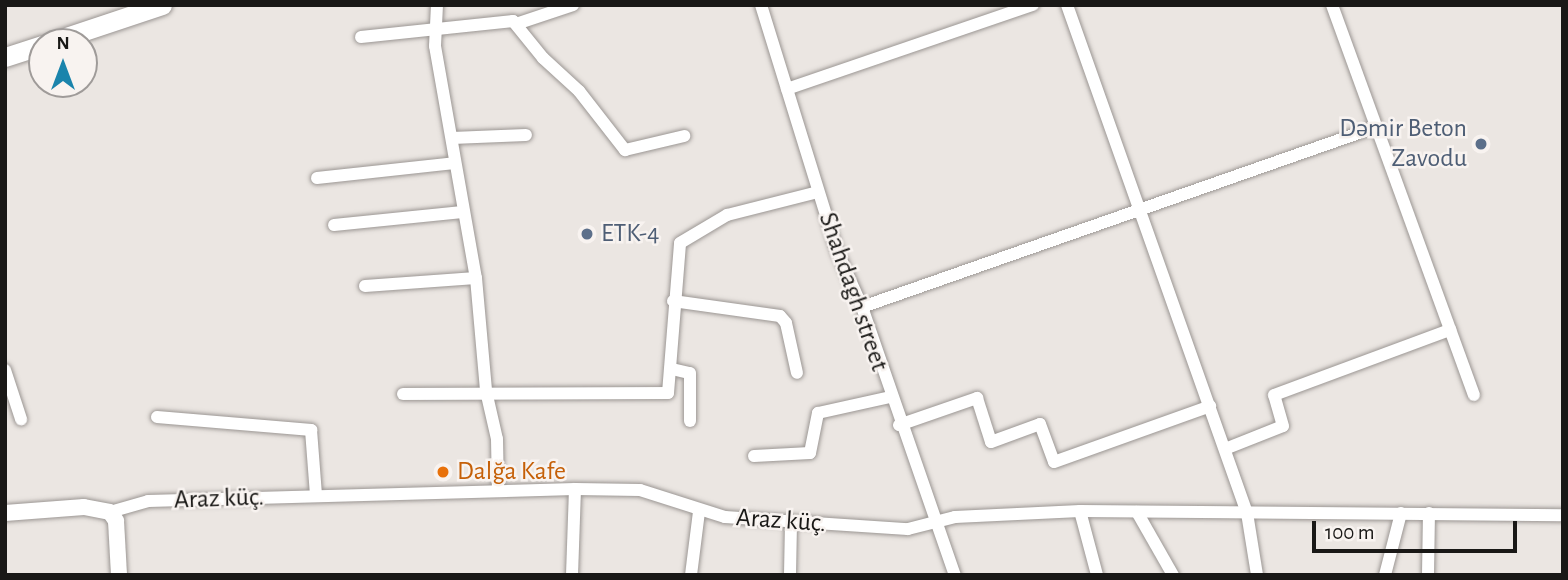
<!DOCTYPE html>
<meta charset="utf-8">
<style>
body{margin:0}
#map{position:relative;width:1568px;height:580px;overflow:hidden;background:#ebe6e2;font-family:"Alegreya Sans",sans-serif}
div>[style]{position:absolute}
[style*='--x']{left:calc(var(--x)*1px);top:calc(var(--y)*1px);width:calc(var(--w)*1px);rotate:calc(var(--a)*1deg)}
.roads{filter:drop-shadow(0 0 2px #9b9693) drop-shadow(0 0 2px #9b9693)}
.minor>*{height:12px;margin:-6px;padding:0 6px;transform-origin:6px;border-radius:6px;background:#fff}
.tertiary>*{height:16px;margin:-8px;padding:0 8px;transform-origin:8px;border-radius:8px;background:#fff}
.primary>*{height:19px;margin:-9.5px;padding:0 9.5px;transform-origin:9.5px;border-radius:9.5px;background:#fff}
.dots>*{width:19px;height:19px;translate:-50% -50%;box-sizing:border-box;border:4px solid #f8f3f0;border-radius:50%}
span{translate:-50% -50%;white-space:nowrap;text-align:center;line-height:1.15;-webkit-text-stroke:5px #f8f3f0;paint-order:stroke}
.service-label{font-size:26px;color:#4e5e75}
.right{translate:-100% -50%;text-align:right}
.left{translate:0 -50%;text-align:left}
.street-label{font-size:26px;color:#191816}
.food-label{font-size:26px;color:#c56008}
.frame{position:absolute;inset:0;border:7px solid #191816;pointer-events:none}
.north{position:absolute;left:28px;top:28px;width:70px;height:70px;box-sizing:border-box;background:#f8f3f0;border:2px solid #9f9b99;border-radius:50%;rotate:0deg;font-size:19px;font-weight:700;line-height:28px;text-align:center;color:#191816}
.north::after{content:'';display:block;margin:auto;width:24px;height:32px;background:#1a84ac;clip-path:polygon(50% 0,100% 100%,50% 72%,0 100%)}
.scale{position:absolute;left:1312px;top:521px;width:205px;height:32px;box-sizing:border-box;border:4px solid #191816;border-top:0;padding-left:9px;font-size:21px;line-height:24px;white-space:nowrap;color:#191816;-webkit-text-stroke:5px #f8f3f0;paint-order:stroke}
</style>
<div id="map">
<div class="roads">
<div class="minor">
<div style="--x:437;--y:5;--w:41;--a:92.8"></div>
<div style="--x:435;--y:46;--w:236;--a:80"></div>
<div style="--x:476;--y:278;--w:113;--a:84.9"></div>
<div style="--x:486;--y:391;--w:49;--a:77.1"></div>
<div style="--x:497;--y:439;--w:51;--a:88.9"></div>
<div style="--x:761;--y:5;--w:260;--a:72.8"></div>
<div style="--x:838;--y:253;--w:59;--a:66"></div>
<div style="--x:862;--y:307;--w:284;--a:70.9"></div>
<div style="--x:1067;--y:5;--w:539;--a:70.49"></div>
<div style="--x:1247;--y:513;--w:63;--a:80.8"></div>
<div style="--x:1332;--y:5;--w:415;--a:70"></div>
<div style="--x:519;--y:23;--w:57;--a:-18.4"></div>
<div style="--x:361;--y:37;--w:153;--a:-6"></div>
<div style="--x:513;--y:21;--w:48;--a:51"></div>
<div style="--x:543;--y:58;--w:49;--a:42.5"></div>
<div style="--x:579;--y:91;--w:75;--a:52.1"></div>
<div style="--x:625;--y:150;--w:61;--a:-13.3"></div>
<div style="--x:787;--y:89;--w:260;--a:-18.9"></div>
<div style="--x:452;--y:138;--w:74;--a:-2.3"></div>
<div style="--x:317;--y:178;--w:138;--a:-6.2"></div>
<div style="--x:334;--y:225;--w:129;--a:-5.8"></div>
<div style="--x:365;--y:286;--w:111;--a:-4.1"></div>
<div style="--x:673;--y:301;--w:108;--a:8"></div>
<div style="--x:780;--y:316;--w:9;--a:49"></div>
<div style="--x:786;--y:323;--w:51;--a:77.6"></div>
<div style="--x:862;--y:307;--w:545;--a:-19.3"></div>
<div style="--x:672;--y:369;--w:18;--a:13"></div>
<div style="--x:690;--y:373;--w:48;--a:90"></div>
<div style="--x:5;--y:370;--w:52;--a:71.9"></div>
<div style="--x:403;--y:394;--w:265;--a:-0.2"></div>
<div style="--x:668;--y:393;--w:150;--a:-85.4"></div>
<div style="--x:680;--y:243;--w:55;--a:-30.8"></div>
<div style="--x:727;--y:215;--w:94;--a:-14.2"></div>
<div style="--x:157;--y:417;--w:155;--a:4.8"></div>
<div style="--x:311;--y:430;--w:65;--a:85.6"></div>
<div style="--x:899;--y:425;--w:83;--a:-19.1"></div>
<div style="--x:977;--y:398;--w:46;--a:72.3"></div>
<div style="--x:991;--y:442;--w:52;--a:-20.2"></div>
<div style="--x:1040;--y:424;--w:40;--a:69.8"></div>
<div style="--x:1054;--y:462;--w:166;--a:-19.7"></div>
<div style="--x:1225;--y:449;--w:62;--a:-21.6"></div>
<div style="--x:1283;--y:426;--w:32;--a:-106"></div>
<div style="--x:1274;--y:395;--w:188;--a:-20.3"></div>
<div style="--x:754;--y:456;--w:56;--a:-3.1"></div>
<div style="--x:810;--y:453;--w:41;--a:-78.7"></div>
<div style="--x:818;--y:413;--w:74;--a:-12.5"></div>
<div style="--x:1080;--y:511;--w:66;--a:75.1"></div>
<div style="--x:110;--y:512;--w:40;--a:-16"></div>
<div style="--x:148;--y:501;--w:427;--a:-1.6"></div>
<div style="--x:575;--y:489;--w:65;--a:0.9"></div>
<div style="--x:640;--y:490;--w:89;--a:17.6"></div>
<div style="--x:725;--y:517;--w:183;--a:3.8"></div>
<div style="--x:908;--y:529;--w:49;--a:-14.3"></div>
<div style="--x:955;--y:517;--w:125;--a:-2.7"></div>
<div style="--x:1080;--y:511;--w:483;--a:0.5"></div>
<div style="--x:1137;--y:512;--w:73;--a:60.3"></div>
<div style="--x:572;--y:575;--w:86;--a:-88"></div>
<div style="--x:691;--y:575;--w:64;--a:-82.8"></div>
<div style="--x:790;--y:575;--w:54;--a:-88.9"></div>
<div style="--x:1385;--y:575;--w:64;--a:-75.5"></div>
<div style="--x:1428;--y:575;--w:62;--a:-89.1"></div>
</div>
<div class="tertiary">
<div style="--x:5;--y:513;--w:79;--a:-4.3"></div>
<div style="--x:84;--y:507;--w:26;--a:11"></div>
<div style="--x:110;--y:512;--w:11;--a:56"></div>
<div style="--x:116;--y:521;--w:54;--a:86.8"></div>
</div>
<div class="primary">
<div style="--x:51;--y:42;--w:117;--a:-18.4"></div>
<div style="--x:5;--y:57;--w:39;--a:-18"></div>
</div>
</div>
<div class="dots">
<div style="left:1481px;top:144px;background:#5c6f8a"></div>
<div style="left:587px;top:234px;background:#5c6f8a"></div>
<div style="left:443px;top:472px;background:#e8710a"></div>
</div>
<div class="service-label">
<span class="right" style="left:1467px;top:144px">Dəmir Beton<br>Zavodu</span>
<span class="left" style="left:601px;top:234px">ETK-4</span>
</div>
<div class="street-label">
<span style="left:853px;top:292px;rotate:71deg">Shahdagh street</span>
<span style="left:219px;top:499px;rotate:-2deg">Araz küç.</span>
<span style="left:781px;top:521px;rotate:4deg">Araz küç.</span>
</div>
<div class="food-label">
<span class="left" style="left:457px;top:472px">Dalğa Kafe</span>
</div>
<div class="frame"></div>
<div class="north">N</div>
<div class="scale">100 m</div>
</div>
